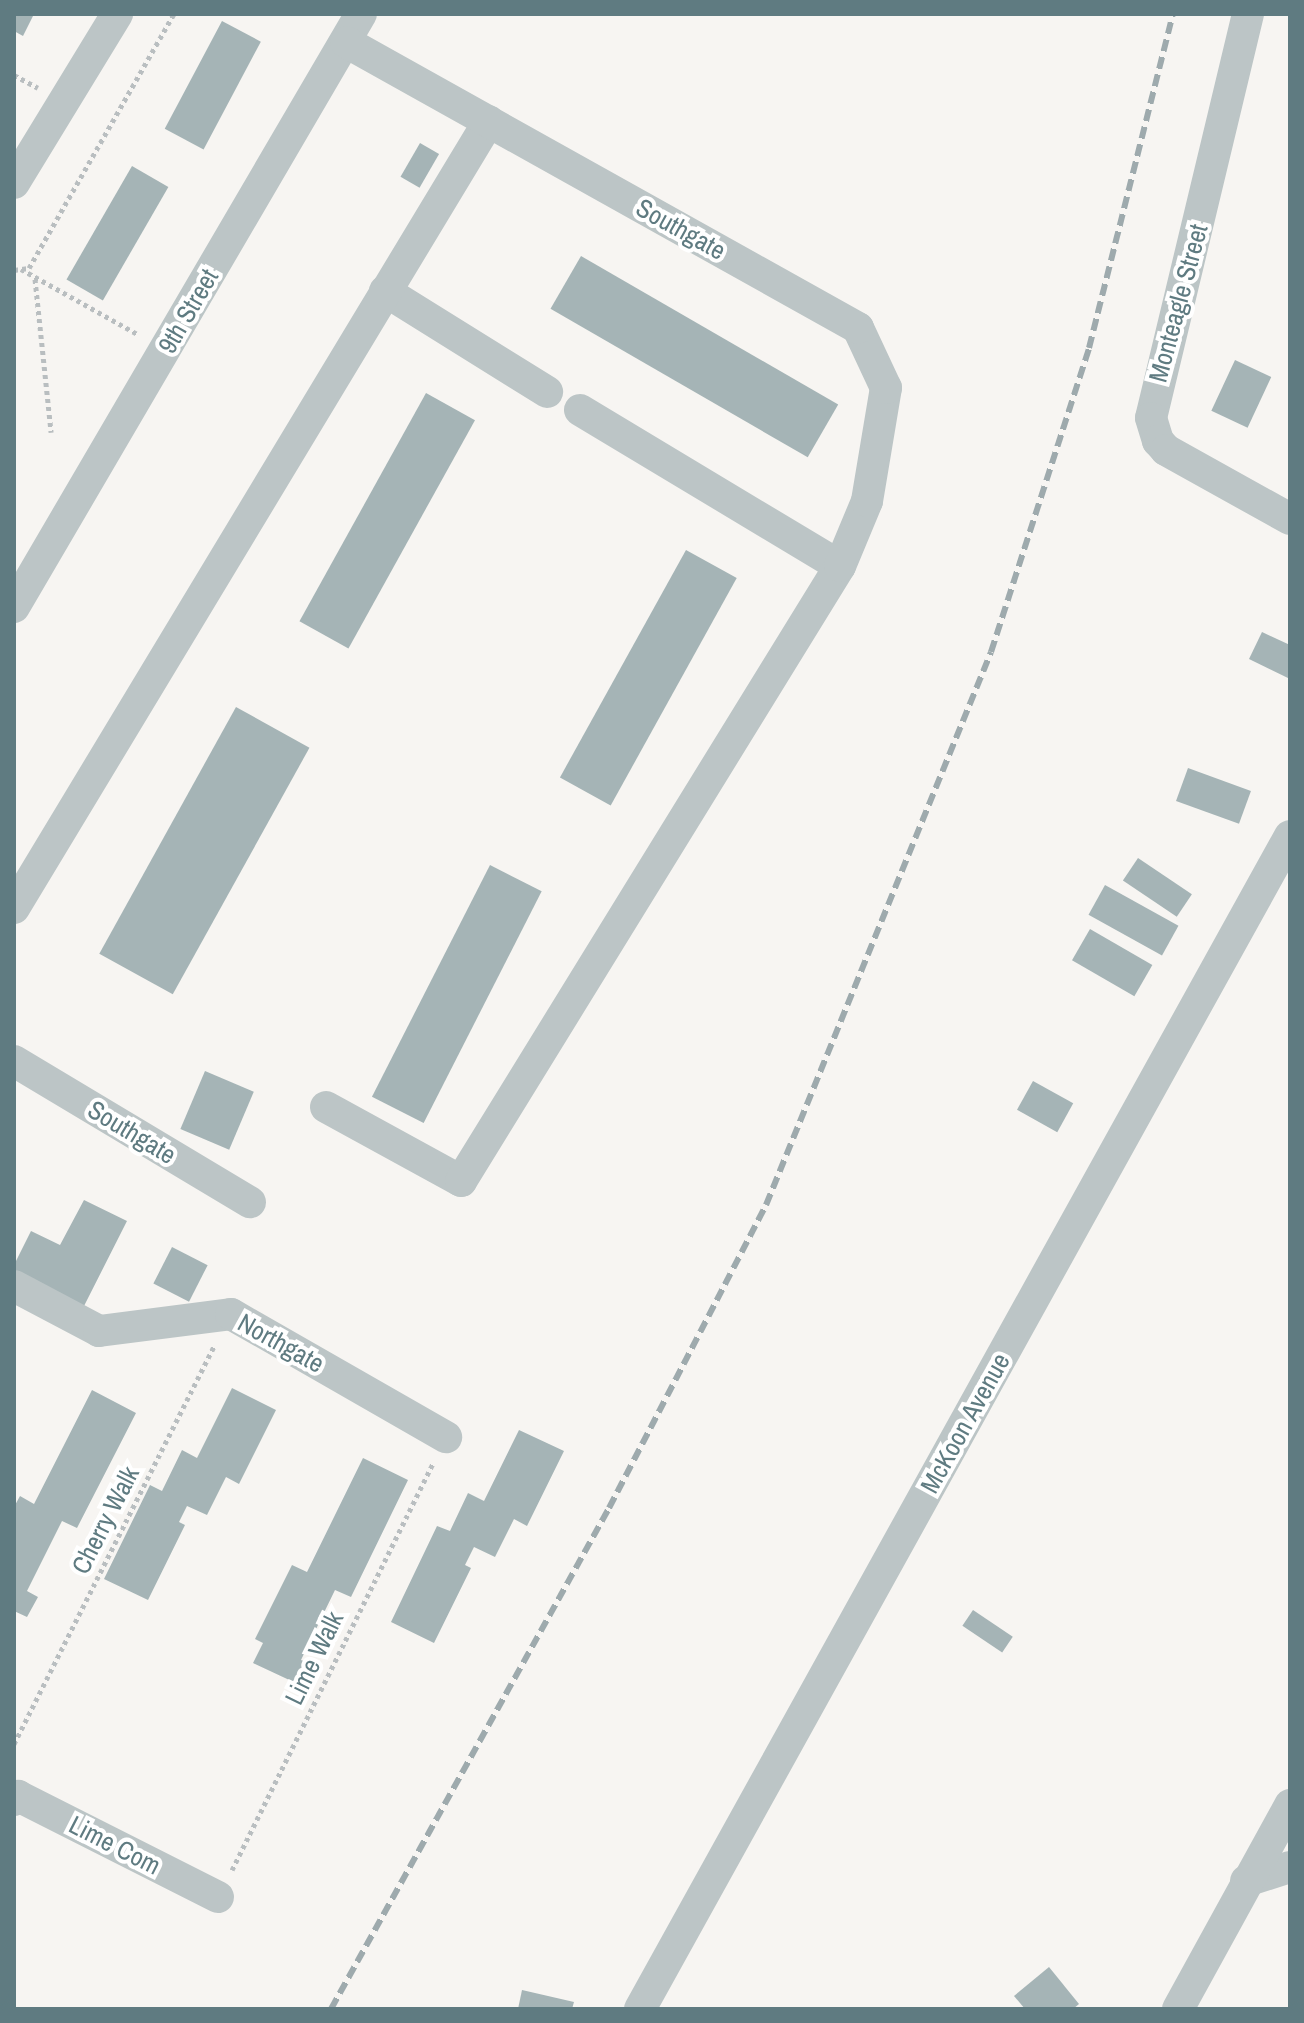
<!DOCTYPE html>
<style>
body{margin:0}
#map{position:relative;width:1304px;height:2023px;overflow:hidden;background:#f7f5f2;font-family:"Archivo Narrow",sans-serif}
div>[style]{position:absolute}
[style*='--x']{left:calc(var(--x)*1px);top:calc(var(--y)*1px);width:calc(var(--w)*1px);rotate:calc(var(--a)*1deg)}
.building>*{inset:0;background:#a5b4b6;transform-origin:0 0}
.path>*{height:5px;margin-top:-2.5px;transform-origin:0;background:repeating-linear-gradient(90deg,#b9bec0 0 4px,transparent 0 8px)}
.minor>*{height:32px;margin:-16px;padding:0 16px;transform-origin:16px;border-radius:16px;background:#bcc5c6}
.rail>*{height:6px;margin-top:-3px;transform-origin:0;background:repeating-linear-gradient(90deg,#9eaaad 0 12px,transparent 0 18px)}
span{translate:-50% -50%;white-space:nowrap;text-align:center;line-height:1.15;-webkit-text-stroke:8px #fff;paint-order:stroke}
.street-label{font-size:26px;color:#5f7b81}
.frame{position:absolute;inset:0;border:16px solid #5f7b81;pointer-events:none}
</style>
<div id="map">
<div class="building">
<div style="clip-path:polygon(14px 14px,34px 14px,23px 36px,14px 31px)"></div>
<div style="left:222px;top:21px;width:44px;height:122px;rotate:28deg"></div>
<div style="left:420px;top:143px;width:22px;height:39px;rotate:30deg"></div>
<div style="left:132px;top:166px;width:42px;height:131px;rotate:30deg"></div>
<div style="left:581px;top:256px;width:297px;height:61px;rotate:30deg"></div>
<div style="left:1235px;top:360px;width:40px;height:56px;rotate:25deg"></div>
<div style="left:426px;top:393px;width:56px;height:261px;rotate:29deg"></div>
<div style="left:686px;top:550px;width:58px;height:260px;rotate:29deg"></div>
<div style="clip-path:polygon(1262px 632px,1290px 645px,1290px 679px,1249px 659px)"></div>
<div style="left:236px;top:707px;width:84px;height:282px;rotate:29deg"></div>
<div style="left:1188px;top:768px;width:67px;height:35px;rotate:20deg"></div>
<div style="left:1138px;top:858px;width:65px;height:27px;rotate:34deg"></div>
<div style="left:490px;top:865px;width:58px;height:260px;rotate:27deg"></div>
<div style="left:1105px;top:885px;width:84px;height:34px;rotate:29deg"></div>
<div style="left:1090px;top:929px;width:72px;height:36px;rotate:30deg"></div>
<div style="left:205px;top:1071px;width:53px;height:63px;rotate:23deg"></div>
<div style="left:1033px;top:1081px;width:46px;height:33px;rotate:29deg"></div>
<div style="clip-path:polygon(84px 1200px,127px 1221px,83px 1308px,14px 1273px,14px 1265px,31px 1231px,60px 1245px)"></div>
<div style="left:172px;top:1247px;width:40px;height:41px;rotate:27deg"></div>
<div style="clip-path:polygon(232px 1388px,276px 1410px,239px 1484px,226px 1477px,207px 1515px,187px 1506px,179px 1522px,185px 1525px,148px 1600px,104px 1579px,150px 1485px,162px 1491px,182px 1450px,197px 1458px)"></div>
<div style="clip-path:polygon(92px 1390px,136px 1413px,77px 1528px,62px 1521px,27px 1591px,38px 1597px,27px 1617px,14px 1611px,14px 1507px,20px 1496px,34px 1504px)"></div>
<div style="clip-path:polygon(519px 1430px,564px 1451px,527px 1526px,514px 1519px,495px 1557px,474px 1547px,465px 1565px,471px 1568px,434px 1643px,391px 1622px,437px 1526px,450px 1531px,468px 1493px,484px 1501px)"></div>
<div style="clip-path:polygon(363px 1458px,408px 1480px,351px 1597px,335px 1590px,301px 1660px,311px 1664px,300px 1685px,253px 1663px,263px 1643px,255px 1639px,292px 1565px,307px 1572px)"></div>
<div style="left:973px;top:1610px;width:48px;height:19px;rotate:34deg"></div>
<div style="clip-path:polygon(1049px 1967px,1079px 2004px,1073px 2009px,1025px 2009px,1014px 1996px)"></div>
<div style="clip-path:polygon(522px 1990px,574px 2002px,572px 2009px,518px 2009px)"></div>
</div>
<div class="path">
<div style="--x:14;--y:75;--w:27;--a:28"></div>
<div style="--x:21;--y:269;--w:135;--a:29.2"></div>
<div style="--x:14;--y:270;--w:15;--a:-8"></div>
<div style="--x:29;--y:268;--w:292;--a:-60.3"></div>
<div style="--x:35;--y:279;--w:154;--a:84"></div>
<div style="--x:14;--y:1744;--w:445;--a:-63.3"></div>
<div style="--x:232;--y:1870;--w:454;--a:-63.7"></div>
</div>
<div class="minor">
<div style="--x:1248;--y:14;--w:415;--a:103.5"></div>
<div style="--x:1151;--y:418;--w:24;--a:73"></div>
<div style="--x:1158;--y:441;--w:12;--a:48"></div>
<div style="--x:1166;--y:450;--w:142;--a:29.1"></div>
<div style="--x:14;--y:183;--w:198;--a:-58.6"></div>
<div style="--x:385;--y:291;--w:191;--a:31.9"></div>
<div style="--x:580;--y:410;--w:303;--a:31"></div>
<div style="--x:14;--y:607;--w:687;--a:-59.67"></div>
<div style="--x:14;--y:908;--w:919;--a:-58.89"></div>
<div style="--x:14;--y:1061;--w:275;--a:30.9"></div>
<div style="--x:326;--y:1107;--w:154;--a:28.7"></div>
<div style="--x:461;--y:1181;--w:722;--a:-58.36"></div>
<div style="--x:840;--y:566;--w:70;--a:-67.4"></div>
<div style="--x:867;--y:501;--w:115;--a:-80.5"></div>
<div style="--x:886;--y:388;--w:66;--a:-115"></div>
<div style="--x:858;--y:328;--w:586;--a:-150.81"></div>
<div style="--x:14;--y:1286;--w:96;--a:27.9"></div>
<div style="--x:99;--y:1331;--w:133;--a:-7.3"></div>
<div style="--x:231;--y:1314;--w:248;--a:29.8"></div>
<div style="--x:14;--y:1800;--w:6;--a:-45"></div>
<div style="--x:18;--y:1796;--w:224;--a:26.8"></div>
<div style="--x:1246;--y:1881;--w:46;--a:-17.7"></div>
<div style="--x:640;--y:2009;--w:1341;--a:-61.01"></div>
<div style="--x:1178;--y:2009;--w:233;--a:-61.2"></div>
</div>
<div class="rail">
<div style="--x:331;--y:2009;--w:573;--a:-60.97"></div>
<div style="--x:609;--y:1508;--w:341;--a:-62.6"></div>
<div style="--x:766;--y:1205;--w:597;--a:-67.86"></div>
<div style="--x:991;--y:652;--w:319;--a:-72.1"></div>
<div style="--x:1089;--y:348;--w:344;--a:-75.9"></div>
</div>
<div class="street-label">
<span style="left:681px;top:229px;rotate:29deg">Southgate</span>
<span style="left:1178px;top:303px;rotate:-75deg">Monteagle Street</span>
<span style="left:188px;top:311px;rotate:-60deg">9th Street</span>
<span style="left:132px;top:1132px;rotate:31deg">Southgate</span>
<span style="left:281px;top:1343px;rotate:29deg">Northgate</span>
<span style="left:965px;top:1423px;rotate:-61deg">McKoon Avenue</span>
<span style="left:105px;top:1520px;rotate:-63deg">Cherry Walk</span>
<span style="left:314px;top:1658px;rotate:-64deg">Lime Walk</span>
<span style="left:115px;top:1845px;rotate:27deg">Lime Com</span>
</div>
<div class="frame"></div>
</div>
